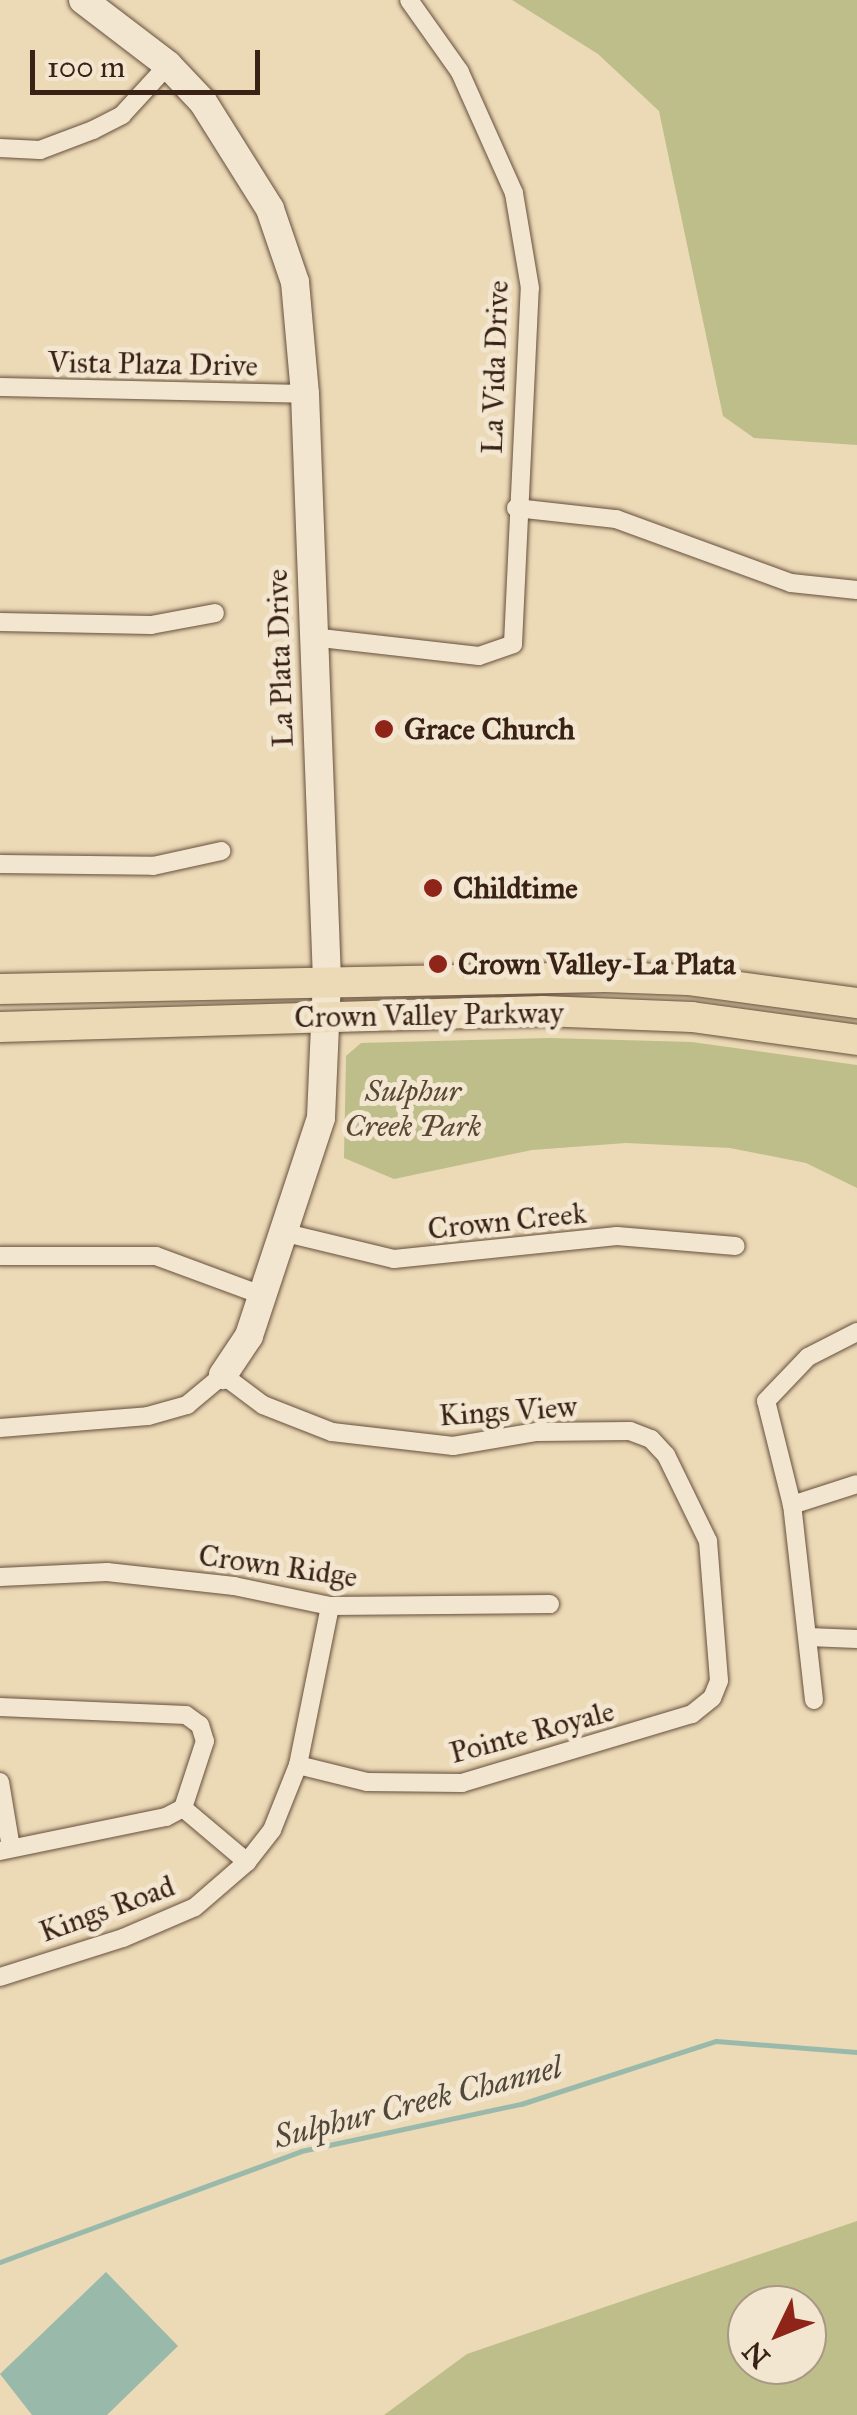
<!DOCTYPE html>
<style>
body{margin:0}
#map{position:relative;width:857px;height:2415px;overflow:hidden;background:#ecd9b6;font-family:"IM FELL Great Primer",serif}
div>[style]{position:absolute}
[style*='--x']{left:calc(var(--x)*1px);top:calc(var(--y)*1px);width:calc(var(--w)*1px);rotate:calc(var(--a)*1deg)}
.green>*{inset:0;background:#bebe8a}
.water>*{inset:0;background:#99baab}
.stream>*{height:5px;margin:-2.5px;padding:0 2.5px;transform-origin:2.5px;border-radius:2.5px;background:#99baab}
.roads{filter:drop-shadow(0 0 2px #66503d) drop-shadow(0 0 2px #66503d)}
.street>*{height:18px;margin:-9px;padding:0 9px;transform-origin:9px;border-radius:9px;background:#f3e6d0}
.secondary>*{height:28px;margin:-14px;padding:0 14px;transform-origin:14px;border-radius:14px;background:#f3e6d0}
.primary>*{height:30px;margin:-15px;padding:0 15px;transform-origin:15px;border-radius:15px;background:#ecd9b6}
.dots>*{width:28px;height:28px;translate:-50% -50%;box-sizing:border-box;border:5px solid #f3e6d0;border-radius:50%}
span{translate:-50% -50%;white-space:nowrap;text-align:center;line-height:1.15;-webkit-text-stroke:10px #f3e6d0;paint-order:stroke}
.street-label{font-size:30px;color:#392215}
.poi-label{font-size:30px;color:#392215;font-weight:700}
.left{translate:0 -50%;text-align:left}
.park-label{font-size:30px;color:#5a4932;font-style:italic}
.water-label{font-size:32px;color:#51483a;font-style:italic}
.north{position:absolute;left:727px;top:2285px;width:100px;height:100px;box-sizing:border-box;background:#f3e6d0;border:2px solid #a99885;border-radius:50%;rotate:227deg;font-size:28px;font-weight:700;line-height:40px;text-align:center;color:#392215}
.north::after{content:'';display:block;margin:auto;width:35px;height:45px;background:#8f2418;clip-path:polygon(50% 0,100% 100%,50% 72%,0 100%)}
.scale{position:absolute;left:30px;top:50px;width:230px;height:45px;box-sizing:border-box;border:5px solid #392215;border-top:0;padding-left:12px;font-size:30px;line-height:35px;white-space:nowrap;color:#392215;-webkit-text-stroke:8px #f3e6d0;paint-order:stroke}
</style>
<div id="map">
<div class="green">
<div style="clip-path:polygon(512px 0,857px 0,857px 445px,754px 438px,723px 416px,659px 111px,598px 54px)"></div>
<div style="clip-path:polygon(550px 1038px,692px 1042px,857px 1065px,857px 1188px,806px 1163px,730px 1148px,626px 1143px,532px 1150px,394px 1179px,344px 1158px,346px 1056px,361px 1043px)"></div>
<div style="clip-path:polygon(evenodd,857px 2221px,857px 2415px,384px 2415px,467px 2354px,857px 2221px,747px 2305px,807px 2305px,807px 2365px,747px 2365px,747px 2305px)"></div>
</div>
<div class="water">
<div style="clip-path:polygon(106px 2272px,178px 2346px,107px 2415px,32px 2415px,0 2374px)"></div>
</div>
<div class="stream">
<div style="--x:0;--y:2262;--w:321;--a:-20.2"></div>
<div style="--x:301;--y:2151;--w:225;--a:-12.1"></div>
<div style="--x:521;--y:2104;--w:205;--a:-17.9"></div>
<div style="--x:716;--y:2041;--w:141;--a:4.5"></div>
</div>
<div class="roads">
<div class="street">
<div style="--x:0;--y:148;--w:40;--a:2.9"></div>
<div style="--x:40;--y:150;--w:57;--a:-20.7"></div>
<div style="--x:93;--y:130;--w:33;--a:-27"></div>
<div style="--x:122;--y:115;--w:68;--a:-47.4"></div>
<div style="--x:0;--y:387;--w:305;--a:1.3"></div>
<div style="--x:516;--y:508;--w:101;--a:6.3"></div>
<div style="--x:616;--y:519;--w:186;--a:20.1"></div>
<div style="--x:791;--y:583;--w:66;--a:6.1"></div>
<div style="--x:0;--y:622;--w:151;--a:1.1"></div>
<div style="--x:151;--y:625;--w:65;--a:-10.6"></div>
<div style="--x:312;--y:637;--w:168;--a:6.5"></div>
<div style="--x:479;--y:656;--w:36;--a:-19"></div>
<div style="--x:513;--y:644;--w:356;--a:-87.3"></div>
<div style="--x:530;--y:288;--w:96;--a:-99.6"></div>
<div style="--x:514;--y:193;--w:133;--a:-114.1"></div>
<div style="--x:460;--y:72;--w:88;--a:-125.3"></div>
<div style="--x:0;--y:864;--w:153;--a:0.7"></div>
<div style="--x:153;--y:866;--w:70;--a:-12.4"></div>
<div style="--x:286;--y:1233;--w:111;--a:13.5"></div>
<div style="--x:394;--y:1259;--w:224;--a:-5.9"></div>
<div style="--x:617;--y:1236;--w:119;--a:4.8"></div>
<div style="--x:0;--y:1256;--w:156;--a:0"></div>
<div style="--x:156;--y:1256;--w:115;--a:20.3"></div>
<div style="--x:0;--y:1428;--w:148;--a:-4.6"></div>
<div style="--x:148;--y:1416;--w:41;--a:-15.8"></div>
<div style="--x:187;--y:1405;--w:47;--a:-39.8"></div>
<div style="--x:223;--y:1375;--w:50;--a:36.9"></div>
<div style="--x:263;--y:1405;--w:74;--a:21.4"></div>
<div style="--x:332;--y:1432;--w:122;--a:6.6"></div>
<div style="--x:453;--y:1446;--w:85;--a:-9.5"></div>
<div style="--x:537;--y:1432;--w:93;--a:-0.6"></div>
<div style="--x:630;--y:1431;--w:22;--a:21"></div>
<div style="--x:651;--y:1439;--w:22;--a:47"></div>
<div style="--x:666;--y:1455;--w:96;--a:64"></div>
<div style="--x:708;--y:1541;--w:140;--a:85.5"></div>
<div style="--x:719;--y:1681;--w:18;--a:112"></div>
<div style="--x:712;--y:1698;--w:26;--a:141"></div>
<div style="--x:692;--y:1714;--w:240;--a:163.3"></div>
<div style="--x:462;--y:1783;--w:95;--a:-179.4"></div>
<div style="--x:367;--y:1782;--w:71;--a:-166.2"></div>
<div style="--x:792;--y:1505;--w:68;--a:-17.9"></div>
<div style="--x:0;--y:1577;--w:107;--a:-2.7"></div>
<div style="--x:107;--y:1572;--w:128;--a:6.3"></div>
<div style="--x:234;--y:1586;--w:98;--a:11.8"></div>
<div style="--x:330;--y:1606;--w:220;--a:-0.5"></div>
<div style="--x:809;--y:1637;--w:48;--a:2.4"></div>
<div style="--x:814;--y:1700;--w:196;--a:-96.4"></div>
<div style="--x:792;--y:1505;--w:107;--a:-104"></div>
<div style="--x:766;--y:1401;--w:61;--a:-46.3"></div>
<div style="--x:808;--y:1357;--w:55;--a:-27"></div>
<div style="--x:0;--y:1707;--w:186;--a:2.5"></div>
<div style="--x:186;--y:1715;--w:17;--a:36"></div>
<div style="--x:200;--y:1725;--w:17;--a:73"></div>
<div style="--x:205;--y:1741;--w:71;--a:108.2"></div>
<div style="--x:183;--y:1808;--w:84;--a:40.2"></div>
<div style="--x:0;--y:1782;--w:67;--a:80.5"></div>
<div style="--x:0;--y:1851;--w:169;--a:-11.6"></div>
<div style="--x:166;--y:1817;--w:19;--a:-28"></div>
<div style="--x:0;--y:1977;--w:129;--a:-17.6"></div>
<div style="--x:123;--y:1938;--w:78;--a:-23.3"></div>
<div style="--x:195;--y:1907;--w:69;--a:-40.9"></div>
<div style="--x:247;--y:1862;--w:41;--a:-52"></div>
<div style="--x:272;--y:1830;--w:70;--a:-68.2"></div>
<div style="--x:298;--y:1765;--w:162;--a:-78.6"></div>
</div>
<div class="secondary">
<div style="--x:83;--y:0;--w:107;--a:37.4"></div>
<div style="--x:168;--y:65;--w:51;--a:46.6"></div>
<div style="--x:203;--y:102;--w:126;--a:57.9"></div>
<div style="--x:270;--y:209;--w:77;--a:71.1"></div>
<div style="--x:295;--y:282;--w:112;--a:84.9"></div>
<div style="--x:305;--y:394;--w:586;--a:87.85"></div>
<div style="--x:327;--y:980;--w:138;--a:92.5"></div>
<div style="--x:321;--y:1118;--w:230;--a:108.3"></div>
<div style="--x:249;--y:1336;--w:47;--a:123.7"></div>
</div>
<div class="primary">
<div style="--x:0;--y:989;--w:605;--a:-1.14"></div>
<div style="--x:605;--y:977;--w:83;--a:2.1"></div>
<div style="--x:688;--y:980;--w:171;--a:7.8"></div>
<div style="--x:0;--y:1027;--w:543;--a:-1.69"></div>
<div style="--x:543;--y:1011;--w:149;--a:2.3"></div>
<div style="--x:692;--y:1017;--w:167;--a:7.9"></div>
</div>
</div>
<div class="dots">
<div style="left:384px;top:729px;background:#8f2418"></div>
<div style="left:433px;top:888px;background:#8f2418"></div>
<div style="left:438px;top:964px;background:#8f2418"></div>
</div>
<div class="street-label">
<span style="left:153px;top:364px;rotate:1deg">Vista Plaza Drive</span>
<span style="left:495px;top:367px;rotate:-88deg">La Vida Drive</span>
<span style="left:280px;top:658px;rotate:-92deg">La Plata Drive</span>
<span style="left:429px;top:1015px;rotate:-1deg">Crown Valley Parkway</span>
<span style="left:507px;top:1221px;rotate:-6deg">Crown Creek</span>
<span style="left:508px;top:1411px;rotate:-4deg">Kings View</span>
<span style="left:278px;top:1566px;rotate:8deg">Crown Ridge</span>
<span style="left:532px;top:1732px;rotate:-15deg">Pointe Royale</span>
<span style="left:107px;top:1909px;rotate:-20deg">Kings Road</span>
</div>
<div class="poi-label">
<span class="left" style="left:404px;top:729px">Grace Church</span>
<span class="left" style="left:453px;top:888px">Childtime</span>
<span class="left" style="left:458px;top:964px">Crown Valley-La Plata</span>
</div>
<div class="park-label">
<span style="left:413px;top:1108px">Sulphur<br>Creek Park</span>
</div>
<div class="water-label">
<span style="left:418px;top:2103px;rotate:-14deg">Sulphur Creek Channel</span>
</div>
<div class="north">N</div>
<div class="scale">100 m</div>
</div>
